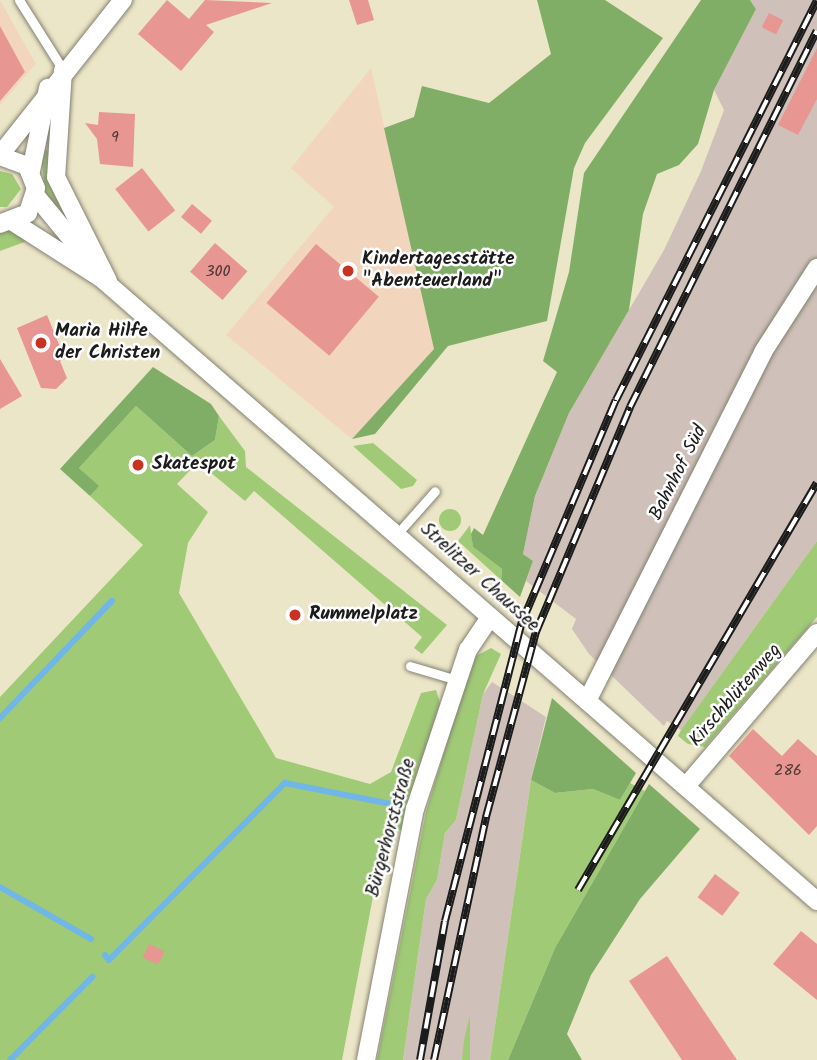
<!DOCTYPE html>
<meta charset="utf-8">
<style>
body{margin:0}
#map{position:relative;width:817px;height:1060px;overflow:hidden;background:#ece6c8;font-family:Kalam,sans-serif}
div>[style]{position:absolute}
[style*='--x']{left:calc(var(--x)*1px);top:calc(var(--y)*1px);width:calc(var(--w)*1px);rotate:calc(var(--a)*1deg)}
.built>*{inset:0;background:#f2d5bd}
.industrial>*{inset:0;background:#cfc1ba}
.green>*{inset:0;background:#a0ca76}
.round{border-radius:50%}
.forest>*{inset:0;background:#80ae67}
.stream>*{height:6px;margin:-3px;padding:0 3px;transform-origin:3px;border-radius:3px;background:#70b6e7}
.building>*{inset:0;background:#e89692;transform-origin:0 0}
.roads{filter:drop-shadow(0 0 2px #848172) drop-shadow(0 0 2px #848172)}
.service>*{height:9px;margin:-4.5px;padding:0 4.5px;transform-origin:4.5px;border-radius:4.5px;background:#fff}
.minor>*{height:18px;margin:-9px;padding:0 9px;transform-origin:9px;border-radius:9px;background:#fff}
.rail>*{height:8px;margin-top:-4px;transform-origin:0;background:repeating-linear-gradient(90deg,#fff 0 16px,#1c1c1c 0 32px);box-sizing:border-box;border-block:2px solid #1c1c1c}
.dots>*{width:19px;height:19px;translate:-50% -50%;box-sizing:border-box;border:4px solid #fff;border-radius:50%}
span{translate:-50% -50%;white-space:nowrap;text-align:center;line-height:1.15;-webkit-text-stroke:5px #fff;paint-order:stroke}
.number-label{font-size:16px;color:#4f3a3a}
.number-label span{-webkit-text-stroke-width:0}
.poi-label{font-size:19px;color:#1c1c1c;font-weight:700}
.left{translate:0 -50%;text-align:left}
.street-label{font-size:19px;color:#1c1c1c}
</style>
<div id="map">
<div class="built">
<div style="clip-path:polygon(0 0,36px 64px,0 105px)"></div>
<div style="clip-path:polygon(371px 68px,434px 349px,352px 439px,226px 335px,334px 207px,291px 168px)"></div>
</div>
<div class="industrial">
<div style="clip-path:polygon(750px 0,817px 0,817px 541px,681px 730px,667px 721px,664px 726px,589px 654px,572px 629px,576px 619px,526px 581px,533px 561px,523px 554px,535px 496px,569px 413px,664px 250px,701px 171px,724px 110px,714px 90px,756px 9px)"></div>
<div style="clip-path:polygon(492px 682px,546px 717px,531px 780px,490px 1060px,470px 1060px,470px 1014px,462px 1060px,403px 1060px,426px 899px,437px 880px,445px 833px,456px 820px,483px 694px)"></div>
</div>
<div class="green">
<div style="clip-path:polygon(40px 146px,49px 152px,60px 204px,55px 210px,46px 198px)"></div>
<div style="clip-path:polygon(0 171px,12px 174px,21px 189px,7px 207px,0 207px)"></div>
<div style="clip-path:polygon(14px 230px,30px 240px,0 251px,0 231px)"></div>
<div style="clip-path:polygon(136px 406px,192px 456px,215px 440px,219px 416px,245px 451px,246px 467px,447px 625px,422px 654px,414px 648px,422px 637px,254px 491px,245px 501px,198px 462px,177px 484px,208px 512px,188px 543px,179px 593px,276px 758px,370px 784px,391px 772px,421px 693px,436px 690px,440px 703px,402px 830px,386px 828px,342px 1060px,0 1060px,0 697px,143px 545px,90px 496px,98px 486px,79px 468px)"></div>
<div style="clip-path:polygon(373px 443px,417px 480px,413px 486px,401px 489px,353px 446px)"></div>
<div class="round" style="left:439px;top:509px;width:22px;height:22px"></div>
<div style="clip-path:polygon(470px 525px,473px 547px,502px 569px,501px 580px,458px 541px)"></div>
<div style="clip-path:polygon(817px 541px,817px 617px,705px 747px,688px 744px,678px 736px,681px 730px)"></div>
<div style="clip-path:polygon(491px 648px,501px 654px,483px 694px,456px 820px,445px 833px,437px 880px,426px 899px,403px 1060px,377px 1060px,426px 812px,465px 683px,476px 656px)"></div>
<div style="clip-path:polygon(531px 780px,555px 793px,593px 789px,620px 800px,630px 783px,645px 791px,555px 948px,508px 1060px,490px 1060px)"></div>
<div style="clip-path:polygon(470px 1014px,470px 1060px,462px 1060px,464px 1040px)"></div>
</div>
<div class="forest">
<div style="clip-path:polygon(537px 0,605px 0,663px 38px,585px 143px,574px 168px,547px 321px,448px 346px,375px 434px,352px 439px,434px 349px,384px 128px,414px 117px,422px 86px,489px 103px,551px 54px)"></div>
<div style="clip-path:polygon(701px 0,750px 0,756px 9px,714px 90px,698px 144px,679px 165px,657px 174px,643px 214px,629px 310px,569px 413px,535px 496px,523px 554px,533px 561px,520px 597px,501px 580px,502px 569px,473px 547px,471px 534px,474px 528px,483px 535px,557px 372px,543px 361px,569px 272px,584px 173px)"></div>
<div style="clip-path:polygon(153px 367px,211px 404px,219px 416px,215px 440px,192px 456px,136px 406px,79px 468px,99px 486px,90px 496px,60px 469px)"></div>
<div style="clip-path:polygon(552px 698px,636px 773px,620px 800px,593px 789px,555px 793px,531px 780px)"></div>
<div style="clip-path:polygon(649px 784px,700px 829px,640px 899px,591px 975px,567px 1034px,582px 1060px,508px 1060px,555px 948px)"></div>
</div>
<div class="stream">
<div style="--x:0;--y:718;--w:162;--a:-46.3"></div>
<div style="--x:0;--y:887;--w:105;--a:29.7"></div>
<div style="--x:105;--y:955;--w:6;--a:51"></div>
<div style="--x:109;--y:960;--w:250;--a:-45.2"></div>
<div style="--x:285;--y:783;--w:108;--a:11.2"></div>
<div style="--x:10;--y:1060;--w:117;--a:-45.3"></div>
</div>
<div class="building">
<div style="clip-path:polygon(167px 0,189px 19px,205px 0,272px 3px,206px 25px,214px 32px,181px 71px,138px 34px)"></div>
<div style="clip-path:polygon(349px 0,368px 0,374px 20px,357px 25px)"></div>
<div style="left:769px;top:13px;width:16px;height:16px;rotate:27deg"></div>
<div style="clip-path:polygon(0 26px,25px 72px,0 101px)"></div>
<div style="clip-path:polygon(817px 48px,817px 99px,798px 135px,778px 125px)"></div>
<div style="clip-path:polygon(99px 112px,135px 114px,133px 167px,100px 164px,97px 139px,85px 123px,98px 125px)"></div>
<div style="left:142px;top:168px;width:54px;height:34px;rotate:52deg"></div>
<div style="left:192px;top:204px;width:26px;height:17px;rotate:40deg"></div>
<div style="left:215px;top:243px;width:43px;height:38px;rotate:41deg"></div>
<div style="left:316px;top:244px;width:82px;height:77px;rotate:40deg"></div>
<div style="clip-path:polygon(47px 315px,65px 359px,60px 361px,67px 378px,56px 389px,41px 388px,17px 328px)"></div>
<div style="clip-path:polygon(0 359px,22px 396px,0 409px)"></div>
<div style="clip-path:polygon(753px 729px,782px 756px,798px 739px,817px 756px,817px 826px,809px 835px,729px 756px)"></div>
<div style="left:715px;top:874px;width:31px;height:29px;rotate:37deg"></div>
<div style="clip-path:polygon(801px 931px,817px 944px,817px 1000px,773px 964px)"></div>
<div style="left:149px;top:944px;width:17px;height:15px;rotate:25deg"></div>
<div style="clip-path:polygon(667px 956px,737px 1060px,682px 1060px,629px 981px)"></div>
</div>
<div class="roads">
<div class="service">
<div style="--x:19;--y:0;--w:83;--a:57.8"></div>
<div style="--x:397;--y:534;--w:57;--a:-48.5"></div>
<div style="--x:410;--y:666;--w:49;--a:16.6"></div>
</div>
<div class="minor">
<div style="--x:63;--y:70;--w:107;--a:93.7"></div>
<div style="--x:56;--y:177;--w:116;--a:63.4"></div>
<div style="--x:0;--y:155;--w:198;--a:-51.6"></div>
<div style="--x:0;--y:156;--w:29;--a:20"></div>
<div style="--x:27;--y:166;--w:24;--a:68"></div>
<div style="--x:36;--y:188;--w:26;--a:108"></div>
<div style="--x:28;--y:213;--w:30;--a:159"></div>
<div style="--x:31;--y:171;--w:85;--a:-78.4"></div>
<div style="--x:36;--y:196;--w:80;--a:50.6"></div>
<div style="--x:13;--y:222;--w:104;--a:32.5"></div>
<div style="--x:101;--y:278;--w:949;--a:41.03"></div>
<div style="--x:587;--y:701;--w:391;--a:-63.2"></div>
<div style="--x:763;--y:352;--w:100;--a:-57.3"></div>
<div style="--x:687;--y:785;--w:200;--a:-49.5"></div>
<div style="--x:366;--y:1060;--w:256;--a:-79"></div>
<div style="--x:415;--y:809;--w:168;--a:-71.6"></div>
<div style="--x:468;--y:650;--w:40;--a:-56"></div>
</div>
</div>
<div class="rail">
<div style="--x:578;--y:890;--w:472;--a:-59.6"></div>
<div style="--x:420;--y:1060;--w:141;--a:-79.8"></div>
<div style="--x:445;--y:921;--w:309;--a:-75.6"></div>
<div style="--x:522;--y:622;--w:241;--a:-67.1"></div>
<div style="--x:616;--y:400;--w:447;--a:-63.3"></div>
<div style="--x:434;--y:1060;--w:249;--a:-77.9"></div>
<div style="--x:486;--y:817;--w:192;--a:-74.9"></div>
<div style="--x:536;--y:632;--w:244;--a:-67.3"></div>
<div style="--x:630;--y:407;--w:420;--a:-63.6"></div>
</div>
<div class="dots">
<div style="left:348px;top:271px;background:#c8321e"></div>
<div style="left:41px;top:343px;background:#c8321e"></div>
<div style="left:138px;top:465px;background:#c8321e"></div>
<div style="left:295px;top:615px;background:#c8321e"></div>
</div>
<div class="number-label">
<span style="left:115px;top:138px">9</span>
<span style="left:218px;top:272px">300</span>
<span style="left:788px;top:771px">286</span>
</div>
<div class="poi-label">
<span class="left" style="left:362px;top:271px">Kindertagesstätte<br>"Abenteuerland"</span>
<span class="left" style="left:55px;top:343px">Maria Hilfe<br>der Christen</span>
<span class="left" style="left:152px;top:465px">Skatespot</span>
<span class="left" style="left:309px;top:615px">Rummelplatz</span>
</div>
<div class="street-label">
<span style="left:679px;top:473px;rotate:-63deg">Bahnhof Süd</span>
<span style="left:479px;top:578px;rotate:42deg">Strelitzer Chaussee</span>
<span style="left:736px;top:696px;rotate:-49deg">Kirschblütenweg</span>
<span style="left:392px;top:828px;rotate:-75deg">Bürgerhorststraße</span>
</div>
</div>
